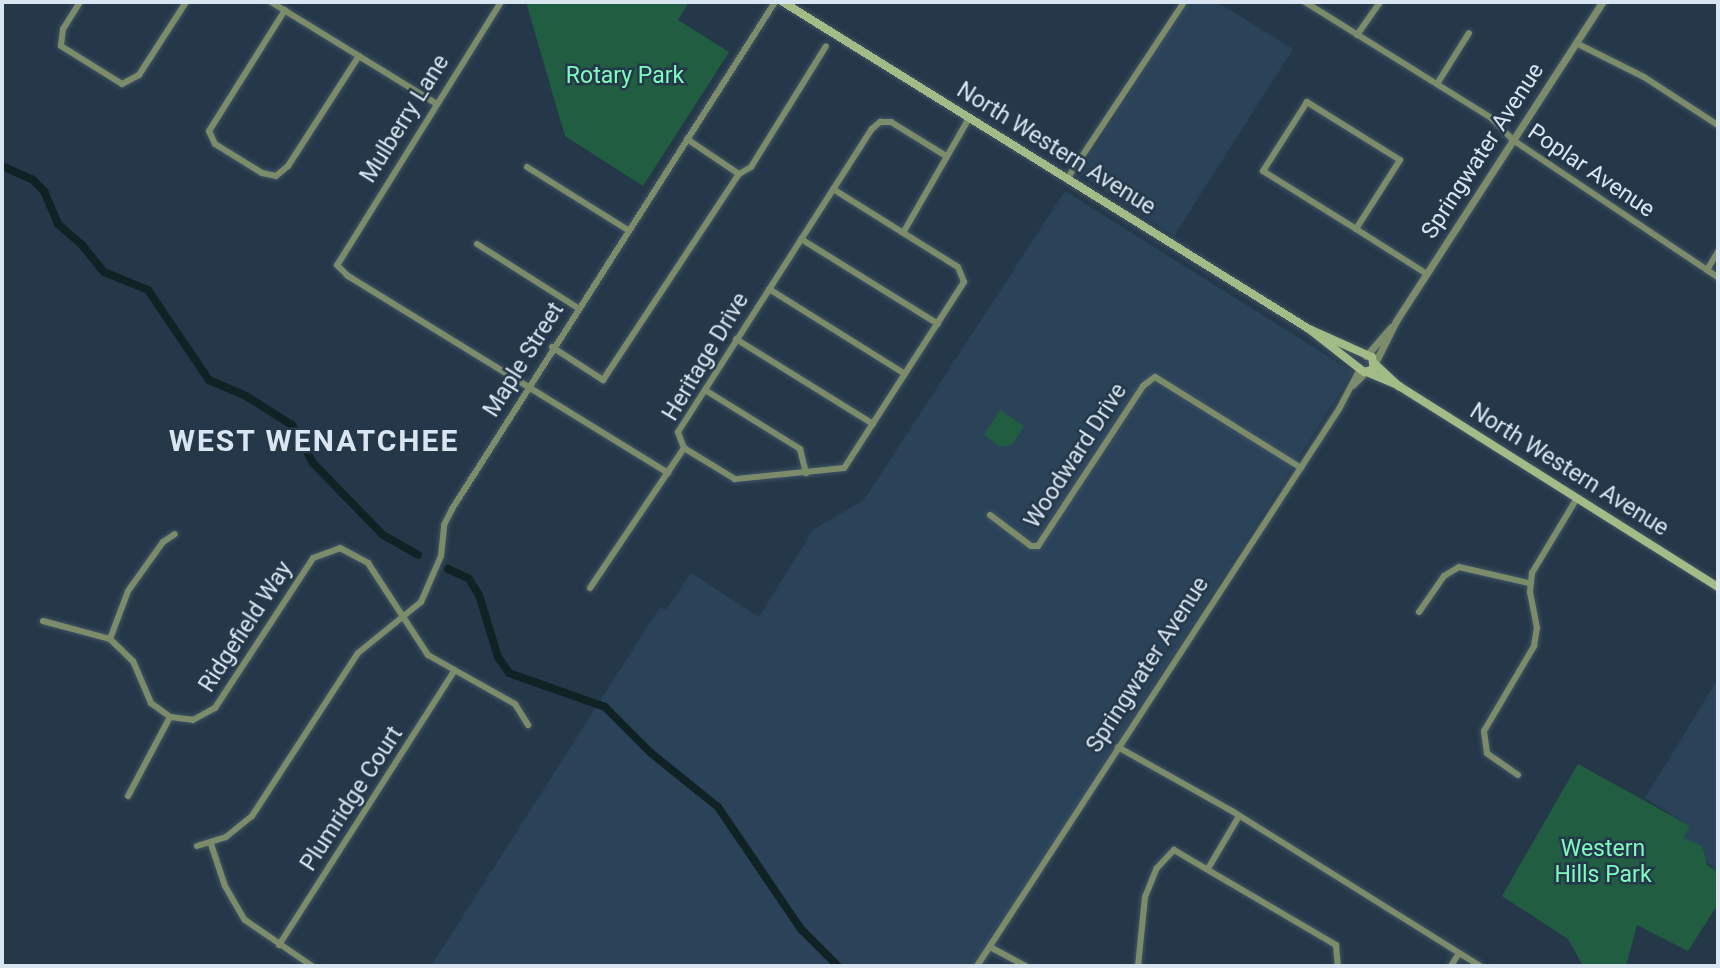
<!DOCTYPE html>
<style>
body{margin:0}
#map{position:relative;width:1720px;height:968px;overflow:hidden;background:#243849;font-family:Roboto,sans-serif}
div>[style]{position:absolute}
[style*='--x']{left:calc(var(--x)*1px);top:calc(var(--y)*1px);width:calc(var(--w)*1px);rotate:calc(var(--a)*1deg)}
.built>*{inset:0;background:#2a4359}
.green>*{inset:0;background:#215e41}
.canal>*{height:8px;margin:-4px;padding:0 4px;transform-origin:4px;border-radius:4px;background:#112225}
.roads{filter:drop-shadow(0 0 2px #415464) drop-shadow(0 0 2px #415464)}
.minor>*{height:6px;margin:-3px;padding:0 3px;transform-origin:3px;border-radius:3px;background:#7c8c6b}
.tertiary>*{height:7px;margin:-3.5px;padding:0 3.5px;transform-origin:3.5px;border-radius:3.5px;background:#7c8c6b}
.secondary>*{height:8px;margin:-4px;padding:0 4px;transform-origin:4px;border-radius:4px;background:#a3bc87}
span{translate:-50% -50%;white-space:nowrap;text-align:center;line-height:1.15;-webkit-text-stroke:5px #243849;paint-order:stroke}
.park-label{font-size:23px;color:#7efcbd}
.street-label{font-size:23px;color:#d9e5f0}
.district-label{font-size:30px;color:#d9e5f0;font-weight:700;letter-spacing:2px}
.frame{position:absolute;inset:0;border:4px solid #d9e5f0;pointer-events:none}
</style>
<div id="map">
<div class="built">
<div style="clip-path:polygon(1188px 2px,1217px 2px,1293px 49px,1174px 236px,1078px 174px)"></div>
<div style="clip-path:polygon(1065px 191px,1353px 372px,976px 966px,431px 966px,660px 607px,666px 610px,691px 573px,759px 617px,813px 530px,864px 500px)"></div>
<div style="clip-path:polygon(1718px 679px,1718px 872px,1682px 838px,1690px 826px,1645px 798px)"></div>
</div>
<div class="green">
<div style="clip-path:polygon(526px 2px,689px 2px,678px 20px,729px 52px,643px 186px,565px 136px)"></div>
<div style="clip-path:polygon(1000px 410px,1024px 426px,1012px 445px,1001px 447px,984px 435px)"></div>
<div style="clip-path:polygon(1578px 764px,1690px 826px,1683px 838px,1702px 846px,1707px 865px,1718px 872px,1718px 904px,1688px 951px,1637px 925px,1626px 966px,1583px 966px,1568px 939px,1502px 896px)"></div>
</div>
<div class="canal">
<div style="--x:2;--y:166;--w:34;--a:24"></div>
<div style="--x:33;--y:180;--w:16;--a:45"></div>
<div style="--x:44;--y:191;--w:36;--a:67"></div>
<div style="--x:58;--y:224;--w:32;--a:41"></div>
<div style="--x:82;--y:245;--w:35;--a:51"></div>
<div style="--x:104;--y:272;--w:48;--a:22.2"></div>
<div style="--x:148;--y:290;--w:109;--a:55.9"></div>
<div style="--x:209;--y:380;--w:40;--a:23.4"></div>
<div style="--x:246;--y:396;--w:54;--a:32.2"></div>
<div style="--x:292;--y:425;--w:43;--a:61.1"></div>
<div style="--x:313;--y:463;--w:100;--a:45.8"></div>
<div style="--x:383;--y:535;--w:40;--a:29.7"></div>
<div style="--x:448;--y:569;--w:23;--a:25"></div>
<div style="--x:469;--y:579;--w:19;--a:58"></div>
<div style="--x:479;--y:595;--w:65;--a:73"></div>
<div style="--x:498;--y:657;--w:19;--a:55"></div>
<div style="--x:509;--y:673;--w:102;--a:19.5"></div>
<div style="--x:605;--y:707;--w:65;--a:45"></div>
<div style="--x:651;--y:753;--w:86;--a:38.9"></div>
<div style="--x:718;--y:807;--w:148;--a:55.8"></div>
<div style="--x:801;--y:929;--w:52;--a:45"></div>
</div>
<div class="roads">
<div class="minor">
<div style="--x:80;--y:2;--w:32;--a:122"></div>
<div style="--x:63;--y:29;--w:17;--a:97"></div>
<div style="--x:61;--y:46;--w:72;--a:31.9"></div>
<div style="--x:122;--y:84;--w:19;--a:-28"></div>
<div style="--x:139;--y:75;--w:87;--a:-57.2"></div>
<div style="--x:271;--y:2;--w:193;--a:31.6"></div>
<div style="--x:501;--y:2;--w:310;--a:121.9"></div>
<div style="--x:337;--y:265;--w:16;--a:45"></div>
<div style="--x:348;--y:276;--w:376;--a:31.6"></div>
<div style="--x:1305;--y:2;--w:219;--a:31.9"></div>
<div style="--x:1491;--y:118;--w:31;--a:45"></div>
<div style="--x:1513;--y:140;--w:247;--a:33.8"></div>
<div style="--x:285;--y:10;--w:143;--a:122.1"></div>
<div style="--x:209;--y:131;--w:14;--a:65"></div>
<div style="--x:215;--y:144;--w:55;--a:31.7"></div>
<div style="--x:262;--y:173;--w:14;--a:12"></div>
<div style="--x:276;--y:176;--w:16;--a:-40"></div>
<div style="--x:288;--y:166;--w:131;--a:-57.2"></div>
<div style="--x:1357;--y:35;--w:40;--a:-55.1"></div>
<div style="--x:1576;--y:43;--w:76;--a:26.6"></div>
<div style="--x:1644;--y:77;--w:88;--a:33"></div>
<div style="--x:1437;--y:84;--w:60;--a:-57.9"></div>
<div style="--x:687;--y:139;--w:63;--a:33.9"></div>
<div style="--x:739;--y:174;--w:14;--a:-30"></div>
<div style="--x:751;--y:167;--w:142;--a:-58.2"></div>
<div style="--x:527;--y:167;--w:119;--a:32"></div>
<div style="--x:1067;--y:179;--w:212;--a:-56.5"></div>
<div style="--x:833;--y:189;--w:147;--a:32"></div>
<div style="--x:958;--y:267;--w:16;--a:68"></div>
<div style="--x:964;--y:282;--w:221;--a:122.8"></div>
<div style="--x:844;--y:468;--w:110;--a:174.2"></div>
<div style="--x:735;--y:479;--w:60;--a:-148.7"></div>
<div style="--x:684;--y:448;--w:17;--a:-111"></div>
<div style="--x:678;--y:432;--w:360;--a:-57.4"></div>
<div style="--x:872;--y:129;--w:11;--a:-41"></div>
<div style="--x:880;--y:122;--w:11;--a:0"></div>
<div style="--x:891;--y:122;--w:65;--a:31.7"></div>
<div style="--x:1356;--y:229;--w:82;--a:-57.5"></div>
<div style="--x:1400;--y:160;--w:110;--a:-148.1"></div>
<div style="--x:1307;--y:102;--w:82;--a:122.5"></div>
<div style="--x:1263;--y:171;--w:110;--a:31.9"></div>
<div style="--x:1356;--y:229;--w:84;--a:32.4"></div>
<div style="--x:903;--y:233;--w:133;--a:-60.1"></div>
<div style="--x:801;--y:239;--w:161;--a:31.8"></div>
<div style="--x:477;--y:244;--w:120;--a:32.4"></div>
<div style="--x:1707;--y:270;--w:21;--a:-59"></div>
<div style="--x:769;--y:289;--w:160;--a:32"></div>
<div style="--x:736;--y:339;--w:161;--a:31.8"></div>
<div style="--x:552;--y:347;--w:61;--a:32.9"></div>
<div style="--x:603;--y:380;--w:247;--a:-56.6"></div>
<div style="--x:1353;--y:386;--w:18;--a:-45"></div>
<div style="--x:705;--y:390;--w:112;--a:31.8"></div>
<div style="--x:800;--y:449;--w:25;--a:76"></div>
<div style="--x:990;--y:515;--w:51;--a:37.1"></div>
<div style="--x:1031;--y:546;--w:7;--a:0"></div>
<div style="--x:1038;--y:546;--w:191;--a:-56.7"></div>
<div style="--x:1143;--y:386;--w:15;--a:-37"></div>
<div style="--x:1155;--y:377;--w:172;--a:31.9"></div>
<div style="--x:590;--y:588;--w:169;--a:-56.1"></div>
<div style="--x:1419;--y:612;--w:44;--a:-55.2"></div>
<div style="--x:1444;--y:576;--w:17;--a:-31"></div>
<div style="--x:1459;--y:567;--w:72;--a:12.9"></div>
<div style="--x:43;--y:621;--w:69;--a:15"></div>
<div style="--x:110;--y:639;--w:32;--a:44"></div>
<div style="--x:133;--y:661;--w:46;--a:66.8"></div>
<div style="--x:151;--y:703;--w:24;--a:36"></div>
<div style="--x:170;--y:717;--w:23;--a:7"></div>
<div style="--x:193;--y:720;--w:25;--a:-29"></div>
<div style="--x:215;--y:708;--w:179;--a:-56.8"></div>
<div style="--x:313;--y:558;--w:29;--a:-20"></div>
<div style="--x:340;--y:548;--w:32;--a:28"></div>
<div style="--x:368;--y:563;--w:110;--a:56.9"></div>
<div style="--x:428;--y:655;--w:100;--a:29.4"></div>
<div style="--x:515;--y:704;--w:25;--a:58"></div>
<div style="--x:110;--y:639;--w:51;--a:-69.4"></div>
<div style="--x:128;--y:591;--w:60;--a:-54.5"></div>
<div style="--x:163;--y:542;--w:14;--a:-34"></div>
<div style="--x:1118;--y:747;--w:131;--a:29.3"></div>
<div style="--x:1232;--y:811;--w:292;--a:32"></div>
<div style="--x:1518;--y:775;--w:38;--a:-145"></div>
<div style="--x:1487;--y:753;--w:22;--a:-98"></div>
<div style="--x:1484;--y:731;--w:99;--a:-59.5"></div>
<div style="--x:1534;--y:646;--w:18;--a:-81"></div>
<div style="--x:1537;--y:628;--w:37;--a:-101"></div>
<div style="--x:1530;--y:592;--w:19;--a:-84"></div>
<div style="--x:1532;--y:573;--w:87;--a:-59"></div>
<div style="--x:128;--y:796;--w:89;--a:-62"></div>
<div style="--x:211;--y:844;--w:44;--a:71.6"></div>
<div style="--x:225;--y:886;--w:39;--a:60"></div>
<div style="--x:245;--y:920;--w:81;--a:34.5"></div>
<div style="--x:197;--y:846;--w:30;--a:-17"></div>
<div style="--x:226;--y:837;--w:33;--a:-39"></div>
<div style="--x:252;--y:816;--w:194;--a:-57"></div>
<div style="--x:358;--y:653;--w:81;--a:-39"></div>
<div style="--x:421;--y:602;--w:50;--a:-66.5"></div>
<div style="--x:441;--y:556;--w:31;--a:-84"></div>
<div style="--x:444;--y:525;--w:18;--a:-63"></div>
<div style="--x:452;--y:509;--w:601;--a:-57.5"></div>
<div style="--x:1209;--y:867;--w:59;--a:-59.5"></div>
<div style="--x:279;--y:945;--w:325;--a:-57.4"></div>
<div style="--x:990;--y:947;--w:40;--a:28"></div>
<div style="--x:977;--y:966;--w:664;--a:-56.98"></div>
<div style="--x:1339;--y:409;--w:45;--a:-62.3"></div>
<div style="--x:1138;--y:966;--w:69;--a:-84.2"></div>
<div style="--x:1145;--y:897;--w:31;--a:-68"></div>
<div style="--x:1157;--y:868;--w:25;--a:-47"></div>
<div style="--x:1174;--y:850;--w:188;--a:30.4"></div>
<div style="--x:1336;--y:945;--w:21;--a:85"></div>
<div style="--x:1451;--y:966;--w:15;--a:-58"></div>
</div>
<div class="tertiary">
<div style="--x:1366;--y:356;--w:38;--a:-49"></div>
<div style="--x:1375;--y:363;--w:47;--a:-63.4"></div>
<div style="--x:1396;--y:321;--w:380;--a:-57.1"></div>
</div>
<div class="secondary">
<div style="--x:783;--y:2;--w:619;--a:31.87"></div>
<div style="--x:1309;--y:329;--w:69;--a:24"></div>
<div style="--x:1372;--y:357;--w:12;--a:81"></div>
<div style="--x:1374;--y:369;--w:10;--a:163"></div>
<div style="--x:1364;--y:372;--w:70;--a:-142"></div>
<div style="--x:1375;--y:364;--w:33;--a:43"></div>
<div style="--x:1369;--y:373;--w:33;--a:23"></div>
<div style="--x:1399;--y:386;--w:377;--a:32.2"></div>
</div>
</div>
<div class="park-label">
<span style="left:625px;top:76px">Rotary Park</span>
<span style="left:1603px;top:862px">Western<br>Hills Park</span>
</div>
<div class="street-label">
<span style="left:405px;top:119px;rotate:-58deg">Mulberry Lane</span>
<span style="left:1056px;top:149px;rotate:32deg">North Western Avenue</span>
<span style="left:1483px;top:151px;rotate:-57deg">Springwater Avenue</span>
<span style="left:1591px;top:171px;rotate:34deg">Poplar Avenue</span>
<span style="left:706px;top:357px;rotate:-59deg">Heritage Drive</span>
<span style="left:524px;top:360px;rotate:-58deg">Maple Street</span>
<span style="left:1076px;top:456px;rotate:-57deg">Woodward Drive</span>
<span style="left:1569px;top:470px;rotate:32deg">North Western Avenue</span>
<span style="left:246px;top:627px;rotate:-57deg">Ridgefield Way</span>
<span style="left:1148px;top:665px;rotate:-57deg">Springwater Avenue</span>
<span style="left:352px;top:799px;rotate:-57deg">Plumridge Court</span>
</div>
<div class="district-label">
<span style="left:314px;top:441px">WEST WENATCHEE</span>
</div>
<div class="frame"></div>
</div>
